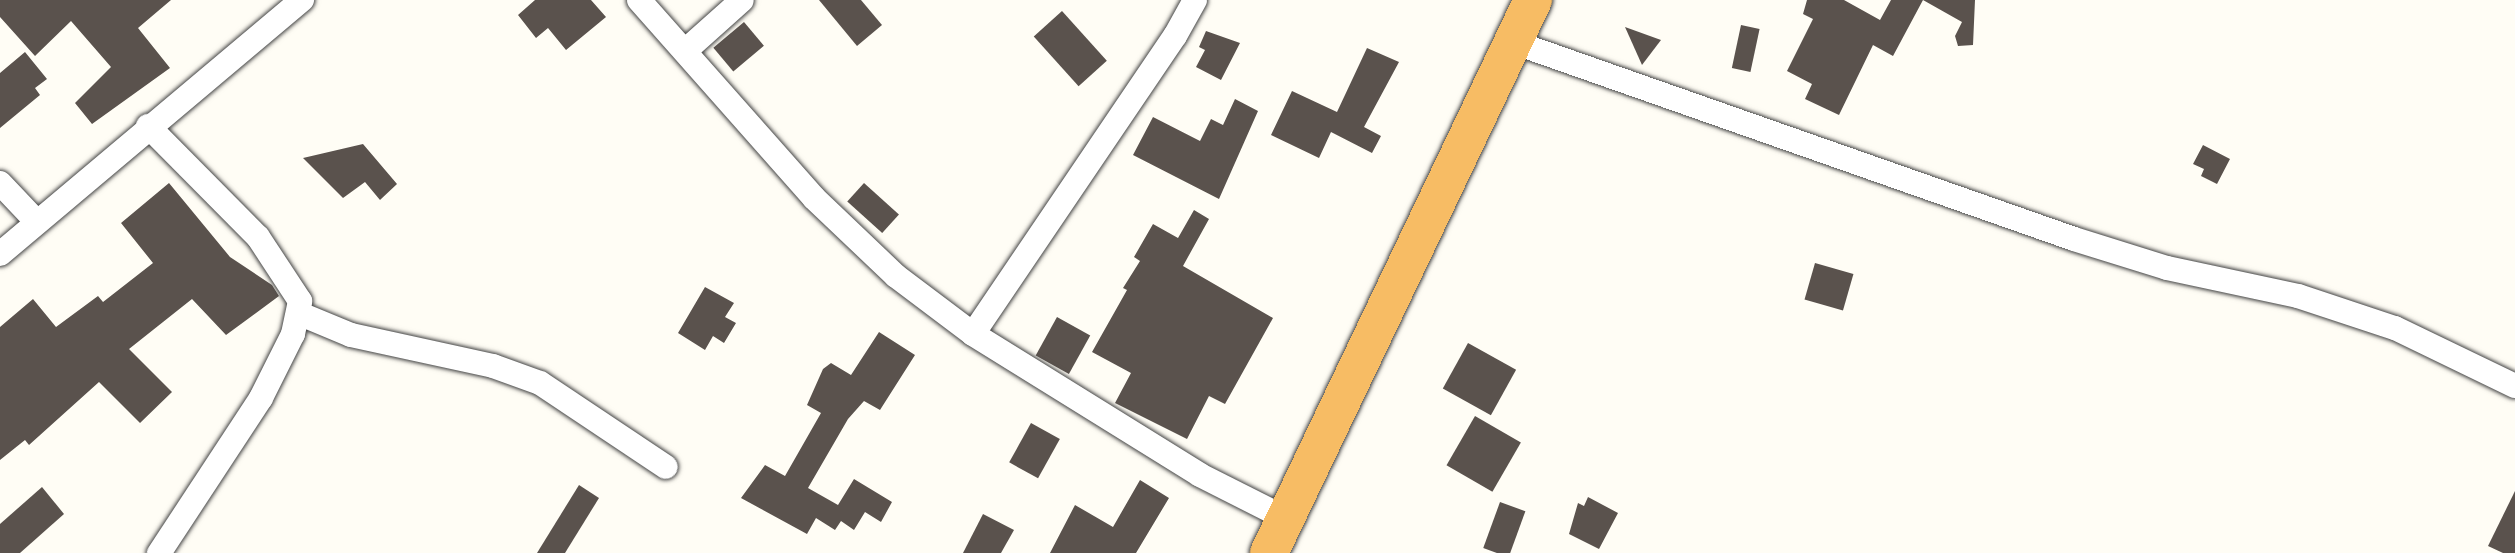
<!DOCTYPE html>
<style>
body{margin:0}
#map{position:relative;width:2515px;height:553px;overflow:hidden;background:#fffdf5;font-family:"Source Serif 4",serif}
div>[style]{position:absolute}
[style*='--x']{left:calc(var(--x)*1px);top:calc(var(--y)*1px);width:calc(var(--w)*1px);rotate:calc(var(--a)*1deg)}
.building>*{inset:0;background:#5a524d;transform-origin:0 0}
.roads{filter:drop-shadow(0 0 2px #444) drop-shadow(0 0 2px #444)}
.minor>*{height:24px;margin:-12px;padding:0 12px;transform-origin:12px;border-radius:12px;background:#fff}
.trunk>*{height:38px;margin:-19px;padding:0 19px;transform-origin:19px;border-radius:19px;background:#f7bc64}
span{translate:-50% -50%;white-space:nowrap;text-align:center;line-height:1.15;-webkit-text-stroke:7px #fff;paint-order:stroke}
</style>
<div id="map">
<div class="building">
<div style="clip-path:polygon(0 0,171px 0,138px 28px,170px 68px,92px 124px,75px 103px,111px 67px,71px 21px,35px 56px,0 17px)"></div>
<div style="clip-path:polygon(535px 0,591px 0,606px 17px,566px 50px,548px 28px,536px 38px,518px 15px)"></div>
<div style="clip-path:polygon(819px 0,861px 0,882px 25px,857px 46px)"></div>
<div style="clip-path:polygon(1807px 0,1844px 0,1880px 20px,1891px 0,1975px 0,1973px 45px,1958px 46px,1955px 36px,1962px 22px,1923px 0,1893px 56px,1873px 45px,1839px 115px,1805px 99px,1812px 84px,1787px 71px,1813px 19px,1803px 14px)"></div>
<div style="left:1062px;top:11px;width:67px;height:38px;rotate:48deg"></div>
<div style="left:744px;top:22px;width:31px;height:40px;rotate:50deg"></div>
<div style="left:1741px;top:25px;width:19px;height:44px;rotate:12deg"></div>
<div style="clip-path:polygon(1625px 27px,1661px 40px,1642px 65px)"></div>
<div style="clip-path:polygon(1206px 31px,1240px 43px,1221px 80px,1196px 67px,1205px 50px,1199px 47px)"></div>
<div style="clip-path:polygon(1367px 48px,1399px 62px,1364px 127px,1381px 136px,1372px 153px,1331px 132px,1319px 158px,1271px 135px,1292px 91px,1337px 112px)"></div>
<div style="clip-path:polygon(25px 52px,47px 79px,35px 88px,40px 95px,0 128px,0 73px)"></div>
<div style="clip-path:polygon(1235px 99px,1258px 111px,1219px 199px,1133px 155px,1153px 117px,1200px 141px,1211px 119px,1223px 125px)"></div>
<div style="clip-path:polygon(363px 144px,397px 184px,380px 200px,365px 182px,343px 198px,303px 158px)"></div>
<div style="clip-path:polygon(2203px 145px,2230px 159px,2217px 184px,2201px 176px,2204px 169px,2193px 164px)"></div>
<div style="clip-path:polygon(169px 183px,230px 257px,272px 285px,279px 296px,226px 335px,192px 299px,129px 349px,172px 392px,140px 423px,99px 382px,29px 445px,25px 440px,0 460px,0 327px,33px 299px,56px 327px,98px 296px,103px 302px,153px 263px,121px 223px)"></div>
<div style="left:864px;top:183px;width:47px;height:25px;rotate:42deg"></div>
<div style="clip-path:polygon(1194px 210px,1209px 219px,1183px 266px,1273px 318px,1225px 404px,1209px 396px,1187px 439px,1115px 403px,1131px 373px,1092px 352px,1127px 290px,1123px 288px,1140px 261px,1134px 257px,1153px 224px,1178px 238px)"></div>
<div style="left:1815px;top:263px;width:40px;height:38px;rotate:16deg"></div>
<div style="clip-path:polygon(705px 287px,734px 303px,725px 317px,736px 323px,724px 343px,713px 336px,705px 350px,678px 333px)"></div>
<div style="left:1057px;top:317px;width:38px;height:44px;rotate:29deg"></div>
<div style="clip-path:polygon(879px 332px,915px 355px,880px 410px,864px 401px,848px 419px,808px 488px,838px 505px,854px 479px,892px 502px,881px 522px,865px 512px,854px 530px,841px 521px,835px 530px,816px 518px,807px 534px,741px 498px,765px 465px,785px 476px,821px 413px,807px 405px,823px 369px,831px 363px,851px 375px)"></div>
<div style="left:1468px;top:343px;width:55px;height:52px;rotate:29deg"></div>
<div style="left:1475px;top:416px;width:53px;height:57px;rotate:30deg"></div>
<div style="left:1031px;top:423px;width:33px;height:45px;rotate:29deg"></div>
<div style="clip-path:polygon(1140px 480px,1169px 498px,1136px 553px,1050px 553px,1075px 505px,1113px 527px)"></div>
<div style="clip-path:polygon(579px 485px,599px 498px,565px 553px,537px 553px)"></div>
<div style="clip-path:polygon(42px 487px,64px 514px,20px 553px,0 553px,0 524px)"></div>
<div style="clip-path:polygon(2515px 491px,2515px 553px,2503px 553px,2488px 546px)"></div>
<div style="clip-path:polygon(1588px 497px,1618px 513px,1599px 549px,1569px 534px,1578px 503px,1584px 506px)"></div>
<div style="left:1500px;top:502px;width:27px;height:49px;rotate:20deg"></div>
<div style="clip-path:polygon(983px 514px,1014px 530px,1001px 553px,963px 553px)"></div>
</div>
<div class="roads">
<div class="minor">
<div style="--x:639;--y:0;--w:264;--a:48.5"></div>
<div style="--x:814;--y:198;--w:113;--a:43.6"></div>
<div style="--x:896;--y:276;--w:96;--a:37"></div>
<div style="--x:973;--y:334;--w:267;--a:31.8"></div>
<div style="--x:1200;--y:475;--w:95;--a:26.8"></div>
<div style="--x:1516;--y:43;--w:591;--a:19.35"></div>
<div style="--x:2074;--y:239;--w:97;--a:17.3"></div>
<div style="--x:2167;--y:268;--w:134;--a:12.1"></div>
<div style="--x:2298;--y:296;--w:102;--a:18.3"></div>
<div style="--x:2395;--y:328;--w:133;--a:25.8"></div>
<div style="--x:685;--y:51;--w:76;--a:-41.8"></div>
<div style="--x:148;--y:126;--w:156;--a:45.3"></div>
<div style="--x:258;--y:237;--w:77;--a:56.7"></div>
<div style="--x:300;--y:301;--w:34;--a:102"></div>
<div style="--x:293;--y:334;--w:72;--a:116.6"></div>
<div style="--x:261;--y:398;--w:186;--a:123.3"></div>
<div style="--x:0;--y:183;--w:52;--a:46.5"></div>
<div style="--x:0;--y:254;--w:395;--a:-40.1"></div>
<div style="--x:298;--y:313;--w:57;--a:22.5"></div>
<div style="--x:351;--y:335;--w:145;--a:12.3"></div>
<div style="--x:493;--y:366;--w:50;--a:19.9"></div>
<div style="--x:540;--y:383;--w:151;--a:33.7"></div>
<div style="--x:973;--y:334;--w:360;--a:-55.9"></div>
<div style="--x:1175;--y:36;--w:41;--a:-60.9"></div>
</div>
<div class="trunk">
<div style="--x:1269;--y:553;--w:613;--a:-64.48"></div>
</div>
</div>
</div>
